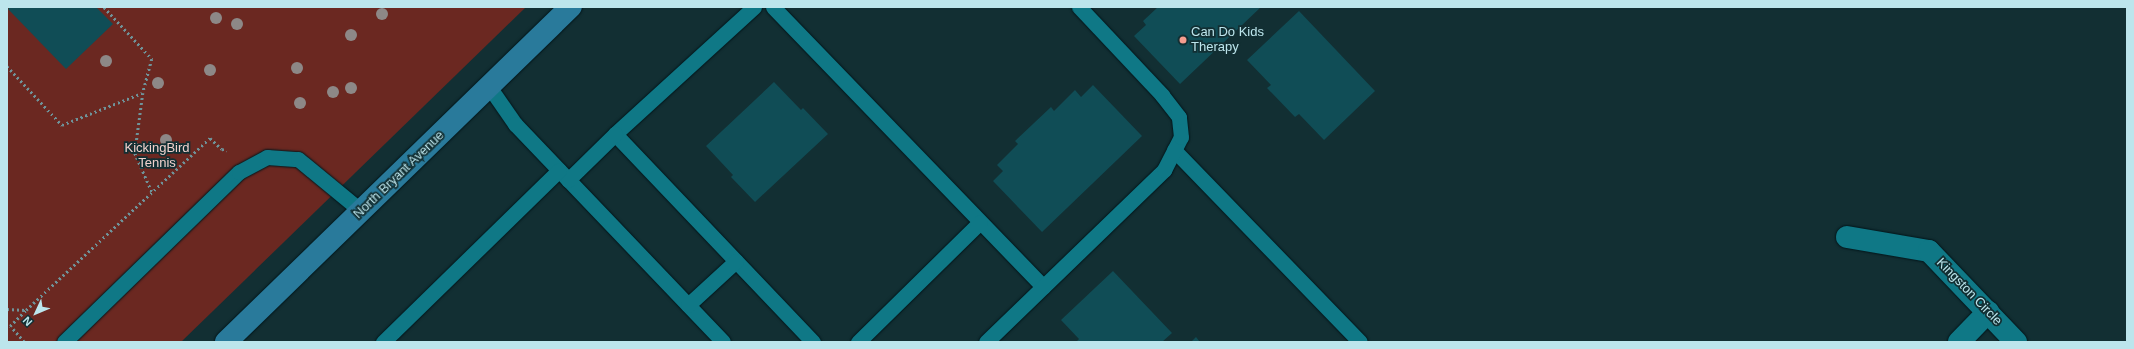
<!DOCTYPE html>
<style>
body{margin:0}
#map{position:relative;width:2134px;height:349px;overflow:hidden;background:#122f33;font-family:Helvetica,sans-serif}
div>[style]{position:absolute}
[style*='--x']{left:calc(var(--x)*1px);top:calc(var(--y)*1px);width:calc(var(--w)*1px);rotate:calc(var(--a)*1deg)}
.green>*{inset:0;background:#6b2821}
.building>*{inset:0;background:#104d56}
.path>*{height:2.5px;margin-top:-1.25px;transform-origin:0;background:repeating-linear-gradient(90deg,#6f9399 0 2px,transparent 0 5px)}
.roads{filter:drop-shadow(0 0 1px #00161b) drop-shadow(0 0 1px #00161b)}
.lane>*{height:15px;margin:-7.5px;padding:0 7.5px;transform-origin:7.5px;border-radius:7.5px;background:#0f7886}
.street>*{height:22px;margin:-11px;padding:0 11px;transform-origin:11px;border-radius:11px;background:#0f7886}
.secondary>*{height:22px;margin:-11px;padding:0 11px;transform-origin:11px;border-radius:11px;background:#297a9b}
.trees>*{width:12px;height:12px;margin:-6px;border-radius:50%;background:#8d8887}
.dots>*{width:11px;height:11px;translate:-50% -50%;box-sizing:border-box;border:2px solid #122f33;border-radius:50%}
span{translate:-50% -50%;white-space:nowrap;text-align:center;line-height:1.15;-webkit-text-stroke:3.5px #122f33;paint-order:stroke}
.poi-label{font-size:13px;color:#bce5ec}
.left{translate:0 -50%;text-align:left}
.park-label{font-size:13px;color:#f1d1cc}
.street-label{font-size:13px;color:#bce5ec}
.frame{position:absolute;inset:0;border:8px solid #bce5ec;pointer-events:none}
.north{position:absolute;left:16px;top:293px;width:40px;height:40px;-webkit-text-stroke:3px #122f33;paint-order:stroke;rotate:226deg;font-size:11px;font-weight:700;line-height:16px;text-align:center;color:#bce5ec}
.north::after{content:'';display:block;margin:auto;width:14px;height:18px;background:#bce5ec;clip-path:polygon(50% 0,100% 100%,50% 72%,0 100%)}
</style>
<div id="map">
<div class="green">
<div style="clip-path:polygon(7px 7px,526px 7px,181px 342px,7px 342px)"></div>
</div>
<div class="building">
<div style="clip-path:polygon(10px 7px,96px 7px,113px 24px,66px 69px,8px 9px)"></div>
<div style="clip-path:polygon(1158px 7px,1261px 7px,1180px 84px,1134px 36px,1146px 25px,1143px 21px)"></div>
<div style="clip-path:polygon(1299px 11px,1375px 91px,1324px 140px,1299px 114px,1295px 117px,1267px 88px,1271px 85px,1247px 60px)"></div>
<div style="clip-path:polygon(774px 82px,801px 110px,803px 108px,828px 134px,755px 202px,731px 177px,733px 175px,706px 146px)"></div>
<div style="clip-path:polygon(1093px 85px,1142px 136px,1042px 232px,993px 181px,1003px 171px,997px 165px,1018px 144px,1015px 141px,1051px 107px,1054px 111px,1075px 90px,1081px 97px)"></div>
<div style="clip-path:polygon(1113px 271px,1172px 333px,1162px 342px,1076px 342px,1079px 339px,1061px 320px)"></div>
<div style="clip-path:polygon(1196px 337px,1200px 342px,1191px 342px)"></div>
</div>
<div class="path">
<div style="--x:104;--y:7;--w:71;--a:47.3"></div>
<div style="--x:152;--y:59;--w:35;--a:105"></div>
<div style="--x:143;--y:93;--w:61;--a:97.6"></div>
<div style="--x:135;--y:153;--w:43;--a:66.4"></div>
<div style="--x:7;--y:66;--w:81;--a:47"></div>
<div style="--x:62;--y:125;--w:86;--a:-21.8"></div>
<div style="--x:7;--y:309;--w:19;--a:3"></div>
<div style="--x:24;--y:342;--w:21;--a:-131"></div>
<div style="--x:10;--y:326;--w:23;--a:-45"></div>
<div style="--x:26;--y:310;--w:252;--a:-43.1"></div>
<div style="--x:210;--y:138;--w:16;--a:43"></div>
<div style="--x:222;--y:149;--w:5;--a:22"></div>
</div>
<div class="roads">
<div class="lane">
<div style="--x:754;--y:7;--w:188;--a:137.6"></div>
<div style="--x:615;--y:134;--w:287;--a:46.4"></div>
<div style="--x:773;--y:7;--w:389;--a:46"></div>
<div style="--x:490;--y:88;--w:44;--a:55.2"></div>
<div style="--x:515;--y:124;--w:301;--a:46.3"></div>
<div style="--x:1174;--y:150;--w:267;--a:45.9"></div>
<div style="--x:568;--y:180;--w:66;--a:-44.4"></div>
<div style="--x:688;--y:305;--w:65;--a:-42.5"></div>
<div style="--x:64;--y:342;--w:244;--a:-44.2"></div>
<div style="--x:239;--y:172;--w:32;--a:-28"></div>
<div style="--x:267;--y:157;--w:31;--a:4"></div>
<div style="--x:298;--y:159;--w:82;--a:39.5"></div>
<div style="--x:383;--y:342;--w:246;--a:-44.3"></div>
<div style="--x:858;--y:342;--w:171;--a:-44.5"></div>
<div style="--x:986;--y:342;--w:248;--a:-44"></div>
<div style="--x:1164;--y:170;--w:37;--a:-63"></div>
<div style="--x:1181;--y:137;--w:20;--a:-96"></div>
<div style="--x:1179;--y:117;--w:28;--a:-128"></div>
<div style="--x:1162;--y:95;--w:121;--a:-133.3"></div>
</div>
<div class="street">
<div style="--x:1847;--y:237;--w:83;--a:9.7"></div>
<div style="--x:1929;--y:251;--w:126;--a:46.3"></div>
<div style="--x:1959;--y:342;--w:42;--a:-46"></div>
</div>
<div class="secondary">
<div style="--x:226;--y:342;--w:481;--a:-44.2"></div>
</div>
</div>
<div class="trees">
<div style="left:382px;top:14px"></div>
<div style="left:216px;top:18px"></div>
<div style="left:237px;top:24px"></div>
<div style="left:351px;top:35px"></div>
<div style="left:106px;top:61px"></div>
<div style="left:297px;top:68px"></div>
<div style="left:210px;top:70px"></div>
<div style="left:158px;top:83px"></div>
<div style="left:351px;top:88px"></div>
<div style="left:333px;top:92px"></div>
<div style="left:300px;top:103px"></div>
<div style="left:166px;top:140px"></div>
</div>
<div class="dots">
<div style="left:1183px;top:40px;background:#f59d8f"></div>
</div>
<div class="poi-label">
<span class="left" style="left:1191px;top:40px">Can Do Kids<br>Therapy</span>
</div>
<div class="park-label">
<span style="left:157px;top:156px">KickingBird<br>Tennis</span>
</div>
<div class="street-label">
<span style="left:399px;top:175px;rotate:-44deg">North Bryant Avenue</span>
<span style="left:1969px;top:292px;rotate:46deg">Kingston Circle</span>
</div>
<div class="frame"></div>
<div class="north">N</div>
</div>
